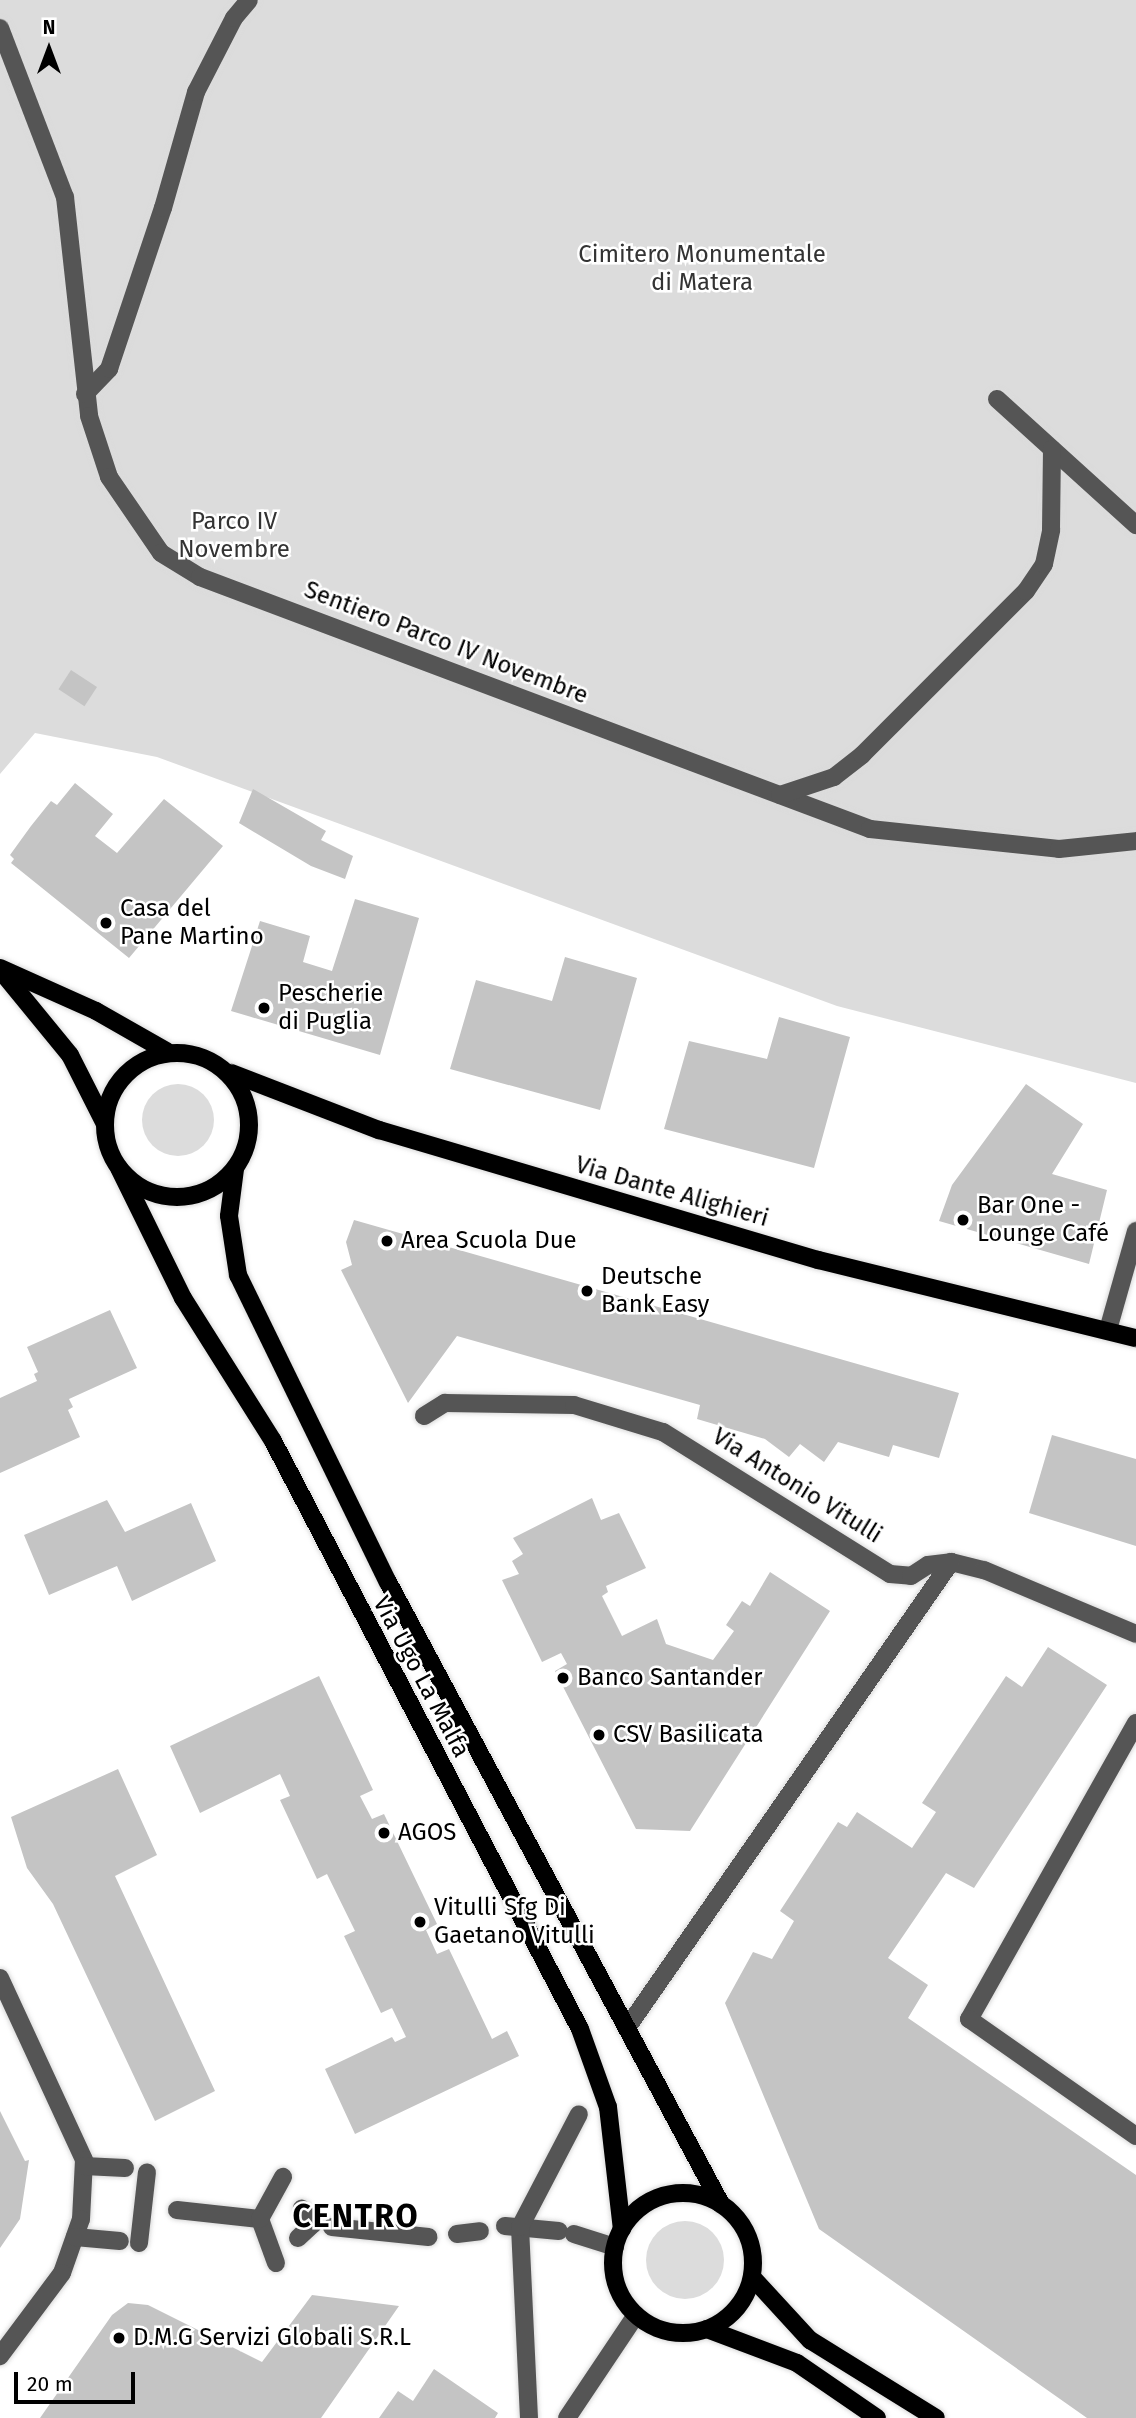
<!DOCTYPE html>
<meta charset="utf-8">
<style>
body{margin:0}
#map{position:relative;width:1136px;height:2418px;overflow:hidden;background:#fff;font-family:"Fira Sans",sans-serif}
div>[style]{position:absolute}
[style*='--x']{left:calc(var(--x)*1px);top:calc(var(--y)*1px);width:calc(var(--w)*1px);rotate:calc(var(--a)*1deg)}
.green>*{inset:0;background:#dcdcdc}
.round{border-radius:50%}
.building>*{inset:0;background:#c4c4c4;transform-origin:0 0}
.roads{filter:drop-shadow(0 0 2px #dbdbdb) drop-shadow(0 0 2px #dbdbdb)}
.minor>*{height:18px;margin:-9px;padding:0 9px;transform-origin:9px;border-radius:9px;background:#555}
.major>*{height:18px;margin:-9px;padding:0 9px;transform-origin:9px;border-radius:9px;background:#000}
.major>.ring{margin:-9px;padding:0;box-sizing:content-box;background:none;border:18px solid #000;border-radius:50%}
.dots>*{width:19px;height:19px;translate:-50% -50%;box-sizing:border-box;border:4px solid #fff;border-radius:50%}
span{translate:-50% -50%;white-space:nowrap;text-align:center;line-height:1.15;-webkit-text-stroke:5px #fff;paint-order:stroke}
.park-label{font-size:24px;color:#333}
.street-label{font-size:24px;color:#000}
.poi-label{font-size:24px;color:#000}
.left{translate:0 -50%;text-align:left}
.district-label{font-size:32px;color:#000;font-weight:700;letter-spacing:2px}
.north{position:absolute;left:14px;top:14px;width:70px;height:70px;-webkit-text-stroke:5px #fff;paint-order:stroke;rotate:0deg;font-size:19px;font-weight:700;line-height:28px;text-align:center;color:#000}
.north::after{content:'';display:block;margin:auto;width:24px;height:32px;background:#000;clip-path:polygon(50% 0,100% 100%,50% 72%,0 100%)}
.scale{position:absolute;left:14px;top:2372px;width:121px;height:32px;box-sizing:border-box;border:4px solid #000;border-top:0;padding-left:9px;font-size:21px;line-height:24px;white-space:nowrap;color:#000;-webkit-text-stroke:5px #fff;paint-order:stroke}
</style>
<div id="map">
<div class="green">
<div style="clip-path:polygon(0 0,1136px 0,1136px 1083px,837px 1006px,157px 757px,35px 733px,0 774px)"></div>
<div class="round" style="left:142px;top:1084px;width:72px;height:72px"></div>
<div class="round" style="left:646px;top:2221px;width:78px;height:78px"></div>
</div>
<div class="building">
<div style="left:71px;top:670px;width:31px;height:23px;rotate:33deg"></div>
<div style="clip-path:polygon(75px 783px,113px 814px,95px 836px,117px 853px,164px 799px,223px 846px,129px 958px,11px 863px,14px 859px,10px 855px,31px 826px,51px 801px,57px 805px)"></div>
<div style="clip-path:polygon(253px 789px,326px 831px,321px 840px,353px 856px,345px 879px,311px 866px,239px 823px)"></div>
<div style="clip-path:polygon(355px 899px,419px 918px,380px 1055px,231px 1011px,260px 921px,310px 936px,303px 962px,332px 971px)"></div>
<div style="clip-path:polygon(565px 957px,637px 978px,600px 1110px,450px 1069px,476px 980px,552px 1001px)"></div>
<div style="clip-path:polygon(779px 1017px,850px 1037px,814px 1168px,664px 1129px,689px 1041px,767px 1059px)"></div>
<div style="clip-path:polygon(1026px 1084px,1083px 1124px,1052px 1174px,1107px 1190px,1089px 1264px,939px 1221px,952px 1185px)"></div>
<div style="clip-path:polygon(354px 1220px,959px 1393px,939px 1458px,893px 1445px,889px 1457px,838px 1442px,824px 1462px,800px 1444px,789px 1457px,765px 1439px,697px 1419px,700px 1405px,457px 1336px,408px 1403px,341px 1270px,352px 1265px,346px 1242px)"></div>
<div style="clip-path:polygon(110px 1310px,137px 1368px,69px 1399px,73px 1407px,68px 1410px,80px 1437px,0 1473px,0 1398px,37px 1381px,34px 1374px,38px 1372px,27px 1347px)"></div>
<div style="clip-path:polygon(1052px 1435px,1136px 1459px,1136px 1546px,1029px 1513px)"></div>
<div style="clip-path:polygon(592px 1498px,601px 1520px,619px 1513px,646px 1568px,606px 1586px,608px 1592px,602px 1596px,622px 1636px,657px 1619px,666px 1644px,713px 1660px,734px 1631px,726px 1625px,742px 1601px,750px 1606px,770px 1572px,830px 1611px,690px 1831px,636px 1829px,555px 1671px,567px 1664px,561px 1653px,542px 1662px,502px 1580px,519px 1574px,512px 1561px,523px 1554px,513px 1538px)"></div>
<div style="clip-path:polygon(107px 1500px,125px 1532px,191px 1503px,216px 1561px,132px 1601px,117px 1566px,49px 1595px,24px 1535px)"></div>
<div style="clip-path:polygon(1048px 1647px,1107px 1685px,974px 1888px,946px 1873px,888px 1958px,928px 1985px,908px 2018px,1136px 2175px,1136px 2418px,1087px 2418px,819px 2229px,725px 2003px,753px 1952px,772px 1959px,794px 1921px,780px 1911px,838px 1822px,847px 1827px,857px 1812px,912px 1848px,936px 1812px,922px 1803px,1006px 1676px,1022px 1687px)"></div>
<div style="clip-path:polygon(319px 1676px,373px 1790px,360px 1796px,372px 1819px,384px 1814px,437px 1924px,426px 1930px,437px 1954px,449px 1949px,492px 2039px,507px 2031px,519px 2056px,355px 2134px,325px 2069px,392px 2037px,395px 2042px,406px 2037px,392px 2008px,381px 2013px,344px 1936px,355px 1931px,327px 1874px,317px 1879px,280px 1800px,290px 1796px,280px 1774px,200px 1813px,170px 1746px)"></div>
<div style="clip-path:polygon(118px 1769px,157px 1855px,115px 1876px,215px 2091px,155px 2121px,53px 1904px,27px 1868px,11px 1817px)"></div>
<div style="clip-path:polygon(0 2111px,25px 2161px,29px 2160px,20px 2219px,0 2248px)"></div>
<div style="clip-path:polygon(312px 2295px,399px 2306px,321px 2418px,40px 2418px,112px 2315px,128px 2303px,148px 2305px,262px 2362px)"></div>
<div style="clip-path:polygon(434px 2369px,498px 2413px,495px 2418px,379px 2418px,398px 2391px,413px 2401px)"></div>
</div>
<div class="roads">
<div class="minor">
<div style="--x:0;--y:28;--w:181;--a:69"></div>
<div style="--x:65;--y:197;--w:220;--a:83.7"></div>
<div style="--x:89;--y:416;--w:64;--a:71.8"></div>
<div style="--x:109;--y:477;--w:92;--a:55.6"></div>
<div style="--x:161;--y:553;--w:46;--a:31.6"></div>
<div style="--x:200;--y:577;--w:716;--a:20.61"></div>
<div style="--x:870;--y:829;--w:190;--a:6"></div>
<div style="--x:1059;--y:849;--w:77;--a:-5.9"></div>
<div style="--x:85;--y:394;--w:35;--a:-46"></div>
<div style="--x:109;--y:369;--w:170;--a:-71.5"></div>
<div style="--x:163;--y:208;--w:121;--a:-74.1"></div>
<div style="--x:196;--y:92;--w:83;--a:-62.8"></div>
<div style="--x:234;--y:18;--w:23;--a:-50"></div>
<div style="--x:997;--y:399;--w:188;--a:42.2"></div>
<div style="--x:780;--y:795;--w:57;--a:-18.4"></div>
<div style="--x:834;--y:777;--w:36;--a:-38"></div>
<div style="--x:862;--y:755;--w:232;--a:-45"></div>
<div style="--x:1026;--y:591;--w:32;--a:-56"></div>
<div style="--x:1044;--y:564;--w:35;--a:-78"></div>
<div style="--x:1051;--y:530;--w:81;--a:-89.3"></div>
<div style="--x:1108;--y:1330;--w:103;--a:-74.2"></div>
<div style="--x:424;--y:1416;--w:25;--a:-32"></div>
<div style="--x:445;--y:1403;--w:129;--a:0.9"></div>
<div style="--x:574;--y:1405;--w:93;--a:16.9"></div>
<div style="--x:663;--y:1432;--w:268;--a:32"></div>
<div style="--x:890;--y:1574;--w:21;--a:5"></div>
<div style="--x:911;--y:1576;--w:20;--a:-33"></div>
<div style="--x:928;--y:1565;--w:23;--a:-7"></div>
<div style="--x:951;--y:1562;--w:34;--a:14"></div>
<div style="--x:984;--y:1570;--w:165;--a:22.8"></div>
<div style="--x:1136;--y:1723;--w:340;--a:119.4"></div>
<div style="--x:969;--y:2019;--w:204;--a:35"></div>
<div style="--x:0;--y:1978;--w:200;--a:65.2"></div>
<div style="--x:84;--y:2160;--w:59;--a:92.9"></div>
<div style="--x:81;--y:2219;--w:57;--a:109.4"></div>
<div style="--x:62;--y:2273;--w:104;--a:126.8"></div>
<div style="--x:629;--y:2025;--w:564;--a:-55.18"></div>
<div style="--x:84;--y:2166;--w:41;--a:2.8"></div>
<div style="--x:177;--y:2210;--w:83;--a:6.2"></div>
<div style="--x:505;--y:2226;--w:54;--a:5.3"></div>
<div style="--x:332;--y:2227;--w:97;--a:5.9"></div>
<div style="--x:457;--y:2234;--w:23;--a:-7"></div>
<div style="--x:574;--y:2234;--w:43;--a:17.6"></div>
<div style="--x:75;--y:2237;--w:45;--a:5.1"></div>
<div style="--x:298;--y:2238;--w:21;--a:-43"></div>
<div style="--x:313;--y:2224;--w:19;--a:-126"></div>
<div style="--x:139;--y:2243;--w:71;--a:-83.6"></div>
<div style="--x:276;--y:2263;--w:47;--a:-110"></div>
<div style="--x:260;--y:2219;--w:48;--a:-61.3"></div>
<div style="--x:529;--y:2418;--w:191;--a:-92.7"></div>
<div style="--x:520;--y:2227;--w:127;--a:-62.4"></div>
<div style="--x:567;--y:2418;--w:124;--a:-56.2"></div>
</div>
<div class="major">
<div style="--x:0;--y:968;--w:105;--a:24.1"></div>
<div style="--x:96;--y:1011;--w:81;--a:29.7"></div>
<div style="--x:2;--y:972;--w:107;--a:50.7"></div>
<div style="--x:70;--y:1055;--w:75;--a:63.1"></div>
<div class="ring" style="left:105px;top:1053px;width:126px;height:126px"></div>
<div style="--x:231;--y:1073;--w:159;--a:21.1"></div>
<div style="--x:379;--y:1130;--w:458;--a:16.5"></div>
<div style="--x:818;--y:1260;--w:327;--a:13.8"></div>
<div style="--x:119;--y:1168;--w:145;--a:63.8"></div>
<div style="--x:183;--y:1298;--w:169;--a:57.8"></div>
<div style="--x:273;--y:1441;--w:663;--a:62.43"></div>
<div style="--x:580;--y:2029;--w:83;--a:70.3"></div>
<div style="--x:608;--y:2107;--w:123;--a:83.5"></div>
<div style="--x:235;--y:1169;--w:47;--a:97.3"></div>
<div style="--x:229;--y:1216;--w:60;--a:81.3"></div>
<div style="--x:238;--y:1275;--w:342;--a:64"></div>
<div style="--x:388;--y:1582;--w:706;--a:61.84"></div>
<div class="ring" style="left:613px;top:2193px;width:122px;height:122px"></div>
<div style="--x:752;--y:2277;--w:86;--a:47.4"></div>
<div style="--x:810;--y:2340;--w:148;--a:31.8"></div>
<div style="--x:707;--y:2329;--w:96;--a:20.7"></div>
<div style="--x:797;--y:2363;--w:97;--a:34.5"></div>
</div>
</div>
<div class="dots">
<div style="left:106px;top:923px;background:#000"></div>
<div style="left:264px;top:1008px;background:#000"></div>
<div style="left:963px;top:1220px;background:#000"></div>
<div style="left:387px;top:1241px;background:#000"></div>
<div style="left:587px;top:1291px;background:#000"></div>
<div style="left:563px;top:1678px;background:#000"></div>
<div style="left:599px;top:1735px;background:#000"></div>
<div style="left:384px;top:1833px;background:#000"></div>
<div style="left:420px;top:1922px;background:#000"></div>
<div style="left:119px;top:2338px;background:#000"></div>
</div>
<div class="park-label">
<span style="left:702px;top:269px">Cimitero Monumentale<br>di Matera</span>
<span style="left:234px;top:536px">Parco IV<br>Novembre</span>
</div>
<div class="street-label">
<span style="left:446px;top:643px;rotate:21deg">Sentiero Parco IV Novembre</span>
<span style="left:672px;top:1192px;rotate:16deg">Via Dante Alighieri</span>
<span style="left:797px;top:1486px;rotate:32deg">Via Antonio Vitulli</span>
<span style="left:421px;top:1677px;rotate:62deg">Via Ugo La Malfa</span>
</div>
<div class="poi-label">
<span class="left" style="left:120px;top:923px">Casa del<br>Pane Martino</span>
<span class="left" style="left:278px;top:1008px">Pescherie<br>di Puglia</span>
<span class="left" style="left:977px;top:1220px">Bar One -<br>Lounge Café</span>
<span class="left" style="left:401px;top:1241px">Area Scuola Due</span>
<span class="left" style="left:601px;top:1291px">Deutsche<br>Bank Easy</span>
<span class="left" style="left:577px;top:1678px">Banco Santander</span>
<span class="left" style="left:613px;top:1735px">CSV Basilicata</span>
<span class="left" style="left:398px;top:1833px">AGOS</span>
<span class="left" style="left:434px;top:1922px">Vitulli Sfg Di<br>Gaetano Vitulli</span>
<span class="left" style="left:133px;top:2338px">D.M.G Servizi Globali S.R.L</span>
</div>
<div class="district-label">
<span style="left:356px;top:2216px">CENTRO</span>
</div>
<div class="north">N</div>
<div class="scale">20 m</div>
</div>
